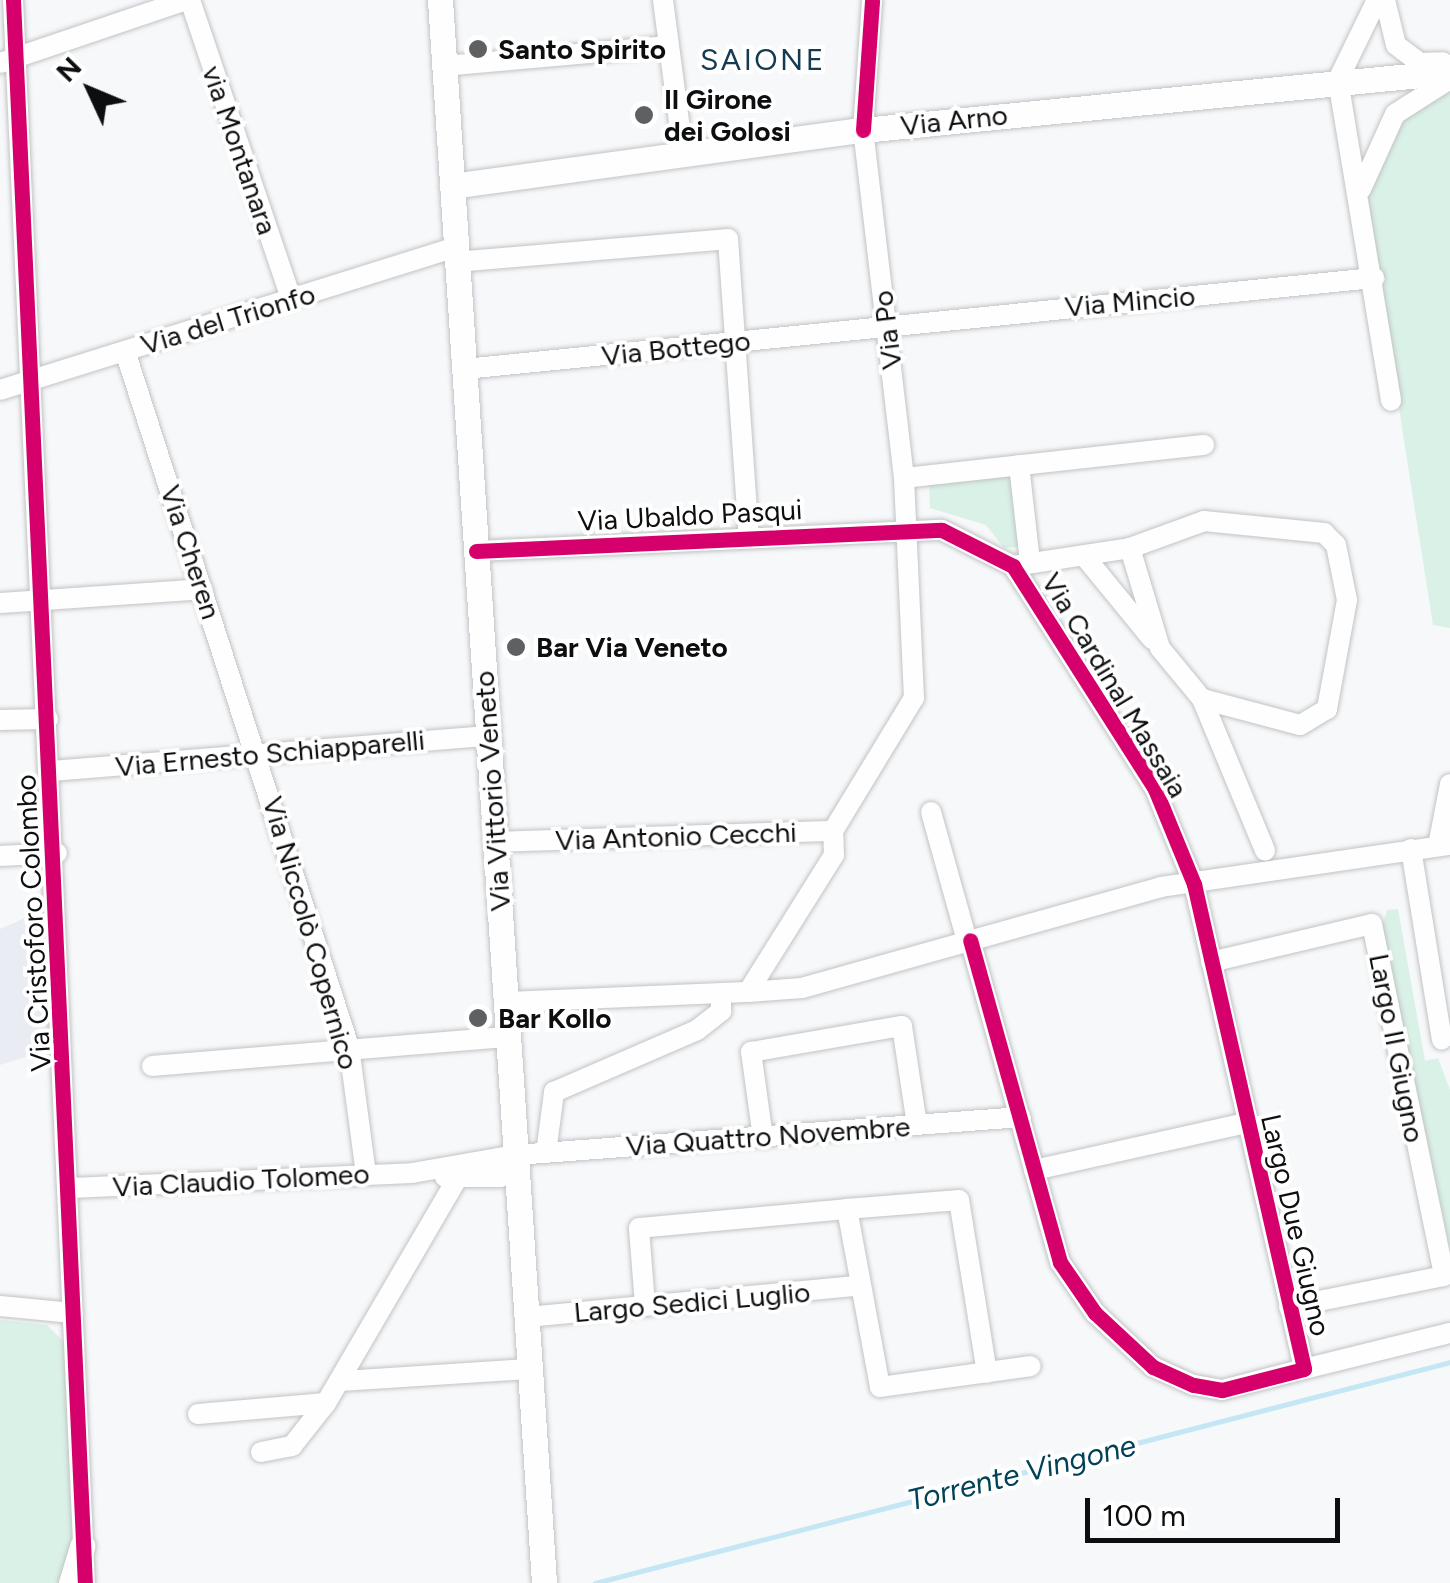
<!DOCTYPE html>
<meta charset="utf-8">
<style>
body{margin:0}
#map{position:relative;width:1450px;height:1583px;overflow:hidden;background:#f6f8fa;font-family:Figtree,sans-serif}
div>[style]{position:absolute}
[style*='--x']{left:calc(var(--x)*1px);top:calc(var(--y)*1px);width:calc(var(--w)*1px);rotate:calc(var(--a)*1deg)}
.built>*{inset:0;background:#eaecf4}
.green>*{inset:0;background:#d9f1e6}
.stream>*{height:5px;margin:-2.5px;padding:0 2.5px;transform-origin:2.5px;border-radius:2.5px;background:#c5e6f4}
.roads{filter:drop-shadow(0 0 2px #c2c3c5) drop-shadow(0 0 2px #c2c3c5)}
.minor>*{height:20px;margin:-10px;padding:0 10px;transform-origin:10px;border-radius:10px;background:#fefefe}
.major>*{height:25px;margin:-12.5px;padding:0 12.5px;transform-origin:12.5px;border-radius:12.5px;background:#fefefe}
.cycleway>*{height:15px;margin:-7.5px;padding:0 7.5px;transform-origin:7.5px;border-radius:7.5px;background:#d6006c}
.dots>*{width:28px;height:28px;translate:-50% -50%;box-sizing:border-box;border:5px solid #fff;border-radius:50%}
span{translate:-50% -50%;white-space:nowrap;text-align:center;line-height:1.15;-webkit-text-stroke:8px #fff;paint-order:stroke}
.poi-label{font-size:28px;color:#0d0e0f;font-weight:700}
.left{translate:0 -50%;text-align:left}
.street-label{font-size:28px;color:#0d0e0f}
.neighbourhood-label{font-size:30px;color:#153b53;letter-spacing:2.5px}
.water-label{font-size:30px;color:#004256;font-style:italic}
.north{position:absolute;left:40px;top:40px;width:100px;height:100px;-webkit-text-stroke:8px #fff;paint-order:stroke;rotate:314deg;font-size:28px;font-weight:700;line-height:40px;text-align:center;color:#0d0e0f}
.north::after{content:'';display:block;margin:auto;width:35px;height:45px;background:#0d0e0f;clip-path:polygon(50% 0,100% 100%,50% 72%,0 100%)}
.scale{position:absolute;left:1085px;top:1498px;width:255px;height:45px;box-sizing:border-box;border:5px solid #0d0e0f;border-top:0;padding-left:12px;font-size:30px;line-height:35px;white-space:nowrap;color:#0d0e0f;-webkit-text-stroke:8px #fff;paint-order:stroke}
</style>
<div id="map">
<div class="built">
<div style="clip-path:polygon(59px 903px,65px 1045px,0 1065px,0 929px)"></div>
</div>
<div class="green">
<div style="clip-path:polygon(1450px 92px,1450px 628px,1433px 625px,1366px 198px,1379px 152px,1413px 110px)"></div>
<div style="clip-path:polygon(1014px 476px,1028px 546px,1004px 548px,986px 525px,930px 508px,929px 482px)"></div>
<div style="clip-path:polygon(1398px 909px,1425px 1061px,1438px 1058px,1450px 1090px,1450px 1248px,1382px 927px,1387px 910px)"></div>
<div style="clip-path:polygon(0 1320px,47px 1325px,65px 1343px,73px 1545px,64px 1583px,0 1583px)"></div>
</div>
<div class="stream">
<div style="--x:595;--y:1583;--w:883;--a:-14.49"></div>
</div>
<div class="roads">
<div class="minor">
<div style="--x:13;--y:0;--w:1585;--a:87.4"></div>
<div style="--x:190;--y:0;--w:316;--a:71.3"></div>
<div style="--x:663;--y:0;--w:152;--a:82.5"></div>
<div style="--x:1377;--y:0;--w:89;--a:116"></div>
<div style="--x:1338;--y:80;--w:325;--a:80.6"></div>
<div style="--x:1385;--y:0;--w:46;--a:76.3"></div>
<div style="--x:1396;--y:45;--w:30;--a:37"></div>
<div style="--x:1420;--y:63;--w:23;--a:-2"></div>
<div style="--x:0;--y:63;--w:196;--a:-18.7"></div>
<div style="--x:444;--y:66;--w:223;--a:-5.1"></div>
<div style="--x:1361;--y:189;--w:82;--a:-65.6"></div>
<div style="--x:1395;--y:114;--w:65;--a:-32.5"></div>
<div style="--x:456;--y:262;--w:273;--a:-4.8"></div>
<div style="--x:728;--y:239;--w:299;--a:86"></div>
<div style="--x:125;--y:351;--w:731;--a:72.16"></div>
<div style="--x:349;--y:1047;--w:128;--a:82.4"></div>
<div style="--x:465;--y:369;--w:914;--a:-5.72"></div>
<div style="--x:0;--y:390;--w:478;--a:-17.4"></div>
<div style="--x:1019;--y:465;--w:97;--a:83.5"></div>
<div style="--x:904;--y:478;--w:302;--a:-6.3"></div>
<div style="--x:476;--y:551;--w:466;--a:-2.6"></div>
<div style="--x:942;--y:530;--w:80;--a:26.9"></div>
<div style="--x:1013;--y:566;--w:264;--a:57.5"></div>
<div style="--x:1155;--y:789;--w:103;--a:67.7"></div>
<div style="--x:1194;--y:884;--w:497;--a:77.2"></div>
<div style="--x:1304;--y:1369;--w:85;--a:165.6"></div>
<div style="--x:1222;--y:1390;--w:29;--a:-170"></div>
<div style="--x:1193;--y:1385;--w:44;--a:-155.8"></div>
<div style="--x:1153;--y:1367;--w:79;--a:-137"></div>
<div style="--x:1095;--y:1313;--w:62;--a:-124.5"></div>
<div style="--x:1060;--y:1262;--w:334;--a:-105.6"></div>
<div style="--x:1085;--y:557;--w:106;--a:50.7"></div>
<div style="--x:1013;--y:566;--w:118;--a:-8.7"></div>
<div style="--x:1130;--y:548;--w:79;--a:-20"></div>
<div style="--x:1204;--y:521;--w:121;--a:5.7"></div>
<div style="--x:1324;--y:533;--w:17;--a:45"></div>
<div style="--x:1336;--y:545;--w:56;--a:78.7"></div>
<div style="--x:1347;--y:600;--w:111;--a:100.4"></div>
<div style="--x:1327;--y:709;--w:31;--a:149"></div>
<div style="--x:1300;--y:725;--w:101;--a:-165.1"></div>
<div style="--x:1202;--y:699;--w:66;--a:-129.5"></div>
<div style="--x:1160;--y:648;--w:104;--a:-106.7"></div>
<div style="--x:0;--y:603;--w:203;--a:-3.9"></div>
<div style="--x:1202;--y:699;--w:164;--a:67.4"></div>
<div style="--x:0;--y:720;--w:48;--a:-1.2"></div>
<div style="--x:51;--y:771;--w:438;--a:-4.6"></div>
<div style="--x:931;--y:812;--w:134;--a:74.4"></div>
<div style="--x:496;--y:842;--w:337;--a:-1.9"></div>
<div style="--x:833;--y:831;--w:156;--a:-58.7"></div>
<div style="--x:914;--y:698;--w:220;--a:-92.6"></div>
<div style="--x:904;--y:478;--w:350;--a:-96.7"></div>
<div style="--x:863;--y:130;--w:130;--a:-86"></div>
<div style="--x:1438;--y:846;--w:63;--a:-79"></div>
<div style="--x:1411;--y:849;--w:193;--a:80.8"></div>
<div style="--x:0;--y:856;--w:57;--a:-3"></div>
<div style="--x:1211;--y:962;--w:165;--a:-13.3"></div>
<div style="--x:1372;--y:924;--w:359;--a:78.4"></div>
<div style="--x:1444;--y:1276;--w:158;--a:168.7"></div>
<div style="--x:748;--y:992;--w:54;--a:-4.2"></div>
<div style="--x:802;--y:988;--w:373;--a:-15.7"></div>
<div style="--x:1161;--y:887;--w:292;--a:-8.3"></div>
<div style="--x:506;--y:1002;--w:242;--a:-2.4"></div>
<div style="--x:748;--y:992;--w:162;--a:-57.9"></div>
<div style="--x:834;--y:855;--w:24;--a:-92"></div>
<div style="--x:152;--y:1066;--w:357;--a:-4.7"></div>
<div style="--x:763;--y:1138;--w:87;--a:-97.9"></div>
<div style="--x:751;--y:1052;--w:153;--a:-9.8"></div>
<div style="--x:902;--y:1026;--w:100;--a:81.4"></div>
<div style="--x:546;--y:1153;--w:62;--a:-82.5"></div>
<div style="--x:554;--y:1092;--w:156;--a:-23.4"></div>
<div style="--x:697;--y:1030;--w:31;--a:-38"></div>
<div style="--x:721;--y:1011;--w:16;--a:-90"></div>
<div style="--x:1034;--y:1170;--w:217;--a:-12.5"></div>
<div style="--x:445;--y:1177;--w:56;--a:0"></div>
<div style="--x:501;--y:1177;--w:27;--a:-56"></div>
<div style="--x:71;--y:1188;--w:341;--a:-2.5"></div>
<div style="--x:412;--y:1173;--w:106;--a:-9.8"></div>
<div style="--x:516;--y:1155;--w:506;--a:-4.3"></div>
<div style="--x:847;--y:1209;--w:112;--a:-4.6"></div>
<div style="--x:959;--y:1200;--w:175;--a:80.8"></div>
<div style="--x:645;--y:1305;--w:77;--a:-94.5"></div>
<div style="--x:639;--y:1228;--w:209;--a:-5.2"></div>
<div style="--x:847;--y:1209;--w:181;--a:79.5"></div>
<div style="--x:880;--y:1387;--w:152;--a:-7.9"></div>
<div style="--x:0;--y:1306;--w:73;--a:5.5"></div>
<div style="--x:527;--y:1317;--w:331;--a:-5.4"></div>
<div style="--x:1304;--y:1369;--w:150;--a:-13.9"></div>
<div style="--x:342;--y:1381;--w:188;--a:-3.7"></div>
<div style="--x:198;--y:1414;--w:128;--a:-4.9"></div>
<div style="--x:326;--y:1403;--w:259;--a:-59.7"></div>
<div style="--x:261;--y:1452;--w:32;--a:-11"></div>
<div style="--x:292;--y:1446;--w:55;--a:-51.7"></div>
</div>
<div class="major">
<div style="--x:440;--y:0;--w:1586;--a:86.24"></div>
<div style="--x:452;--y:186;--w:415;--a:-7.8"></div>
<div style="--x:863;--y:130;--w:590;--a:-5.64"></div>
<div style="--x:71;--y:1583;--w:39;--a:-73"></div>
</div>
</div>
<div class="cycleway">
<div style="--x:13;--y:0;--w:1585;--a:87.4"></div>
<div style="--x:863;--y:130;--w:130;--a:-86"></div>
<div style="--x:476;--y:551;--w:466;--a:-2.6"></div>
<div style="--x:942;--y:530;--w:80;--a:26.9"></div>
<div style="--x:1013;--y:566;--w:264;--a:57.5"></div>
<div style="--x:1155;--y:789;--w:103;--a:67.7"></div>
<div style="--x:1194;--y:884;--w:497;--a:77.2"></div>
<div style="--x:1304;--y:1369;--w:85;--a:165.6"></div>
<div style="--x:1222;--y:1390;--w:29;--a:-170"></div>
<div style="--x:1193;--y:1385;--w:44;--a:-155.8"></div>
<div style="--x:1153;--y:1367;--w:79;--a:-137"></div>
<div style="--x:1095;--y:1313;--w:62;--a:-124.5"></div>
<div style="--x:1060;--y:1262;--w:334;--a:-105.6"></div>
</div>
<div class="dots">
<div style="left:478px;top:49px;background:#5f6061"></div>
<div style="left:644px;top:115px;background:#5f6061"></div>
<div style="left:516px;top:647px;background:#5f6061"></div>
<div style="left:478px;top:1018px;background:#5f6061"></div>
</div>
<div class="poi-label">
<span class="left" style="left:498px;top:49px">Santo Spirito</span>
<span class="left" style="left:664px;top:115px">Il Girone<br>dei Golosi</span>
<span class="left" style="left:536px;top:647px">Bar Via Veneto</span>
<span class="left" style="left:498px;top:1018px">Bar Kollo</span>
</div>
<div class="street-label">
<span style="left:954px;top:120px;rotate:-6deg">Via Arno</span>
<span style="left:240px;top:150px;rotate:71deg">via Montanara</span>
<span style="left:1130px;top:301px;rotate:-5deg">Via Mincio</span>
<span style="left:228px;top:319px;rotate:-17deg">Via del Trionfo</span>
<span style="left:887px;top:330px;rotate:-97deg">Via Po</span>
<span style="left:676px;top:348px;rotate:-6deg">Via Bottego</span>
<span style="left:690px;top:515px;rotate:-3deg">Via Ubaldo Pasqui</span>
<span style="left:191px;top:552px;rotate:72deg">Via Cheren</span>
<span style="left:1115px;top:685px;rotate:59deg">Via Cardinal Massaia</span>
<span style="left:270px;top:753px;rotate:-5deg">Via Ernesto Schiapparelli</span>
<span style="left:492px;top:791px;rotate:-94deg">Via Vittorio Veneto</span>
<span style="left:676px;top:836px;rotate:-2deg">Via Antonio Cecchi</span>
<span style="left:33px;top:923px;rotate:-93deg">Via Cristoforo Colombo</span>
<span style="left:311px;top:933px;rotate:74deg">Via Niccolò Copernico</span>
<span style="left:1397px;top:1048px;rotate:79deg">Largo II Giugno</span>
<span style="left:768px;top:1136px;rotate:-4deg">Via Quattro Novembre</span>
<span style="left:241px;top:1180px;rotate:-3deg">Via Claudio Tolomeo</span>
<span style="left:1296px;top:1225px;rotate:77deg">Largo Due Giugno</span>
<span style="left:692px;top:1302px;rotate:-5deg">Largo Sedici Luglio</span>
</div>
<div class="neighbourhood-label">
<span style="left:763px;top:60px">SAIONE</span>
</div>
<div class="water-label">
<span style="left:1022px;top:1473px;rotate:-14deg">Torrente Vingone</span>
</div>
<div class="north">N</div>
<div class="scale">100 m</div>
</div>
